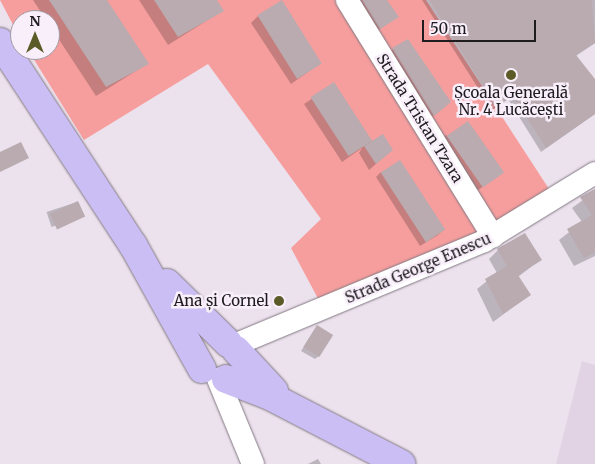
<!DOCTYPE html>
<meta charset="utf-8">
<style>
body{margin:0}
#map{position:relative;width:595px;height:464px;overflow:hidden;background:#ece2ed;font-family:Merriweather,serif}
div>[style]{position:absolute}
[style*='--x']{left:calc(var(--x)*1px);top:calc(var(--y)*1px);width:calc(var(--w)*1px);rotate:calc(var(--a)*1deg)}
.built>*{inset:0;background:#e2d3e4}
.green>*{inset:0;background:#f69e9d}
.shadow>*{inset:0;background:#0003;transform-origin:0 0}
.building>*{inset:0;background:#b9abb0;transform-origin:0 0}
.roads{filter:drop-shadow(0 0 1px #827983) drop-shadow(0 0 1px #827983)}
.minor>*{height:22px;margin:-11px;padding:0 11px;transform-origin:11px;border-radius:11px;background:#fff}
.major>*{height:28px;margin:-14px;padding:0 14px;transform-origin:14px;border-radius:14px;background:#cabef4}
.dots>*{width:14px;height:14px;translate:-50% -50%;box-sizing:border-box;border:2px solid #f9effb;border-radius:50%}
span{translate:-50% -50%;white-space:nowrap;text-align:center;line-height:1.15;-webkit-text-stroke:5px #f9effb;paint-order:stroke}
.poi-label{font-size:15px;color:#1f1c20}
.right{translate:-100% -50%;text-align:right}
.street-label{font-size:15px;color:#1f1c20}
.north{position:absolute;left:10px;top:10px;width:50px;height:50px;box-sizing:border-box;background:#f9effb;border:1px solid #a29ba3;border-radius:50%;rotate:0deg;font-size:14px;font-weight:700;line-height:20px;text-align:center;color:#1f1c20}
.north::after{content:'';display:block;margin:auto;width:18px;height:22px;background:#5b5b28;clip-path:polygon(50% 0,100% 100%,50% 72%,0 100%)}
.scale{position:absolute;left:422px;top:20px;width:114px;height:22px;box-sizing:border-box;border:2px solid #1f1c20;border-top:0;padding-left:6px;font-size:15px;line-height:18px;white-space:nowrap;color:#1f1c20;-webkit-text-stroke:4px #f9effb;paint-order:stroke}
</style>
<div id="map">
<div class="built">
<div style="clip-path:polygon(582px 361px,595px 365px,595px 464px,556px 464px)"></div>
</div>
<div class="green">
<div style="clip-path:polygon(0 0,338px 0,485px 233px,322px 306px,291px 248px,321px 219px,208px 64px,84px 140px,28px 50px,50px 50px,50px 20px,20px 20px,20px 38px)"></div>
<div style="clip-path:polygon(354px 0,426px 0,551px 192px,494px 226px)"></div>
</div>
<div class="shadow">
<div style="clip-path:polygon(33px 0,105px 0,147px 64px,96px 96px)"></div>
<div style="clip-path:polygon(139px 0,215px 0,222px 11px,168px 45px)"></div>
<div style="clip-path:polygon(351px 0,386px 0,397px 17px,374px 33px)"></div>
<div style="clip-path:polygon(422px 0,595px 0,595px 43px,576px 56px,595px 81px,595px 114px,541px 152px,508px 99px,492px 110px)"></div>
<div style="clip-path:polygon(258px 16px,321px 63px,291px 84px,251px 23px)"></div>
<div style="clip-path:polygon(393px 49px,444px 107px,428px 120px,388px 54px)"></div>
<div style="clip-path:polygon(334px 84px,370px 141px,392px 150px,369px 170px,359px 153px,362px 148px,342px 162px,304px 104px)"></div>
<div style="clip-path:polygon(446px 135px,502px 173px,474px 193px,441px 140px)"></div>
<div style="clip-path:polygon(381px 172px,443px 230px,438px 235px,420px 246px,376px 177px)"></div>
<div style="clip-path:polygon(595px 191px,595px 256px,574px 266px,559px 240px,582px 222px,572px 208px)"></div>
<div style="left:77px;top:202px;width:16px;height:32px;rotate:72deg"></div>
<div style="clip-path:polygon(498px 250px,540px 260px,518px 277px,530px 295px,493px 322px,477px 289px,497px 273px,489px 259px)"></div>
<div style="clip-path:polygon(317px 327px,319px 356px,315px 359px,301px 351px)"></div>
<div style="clip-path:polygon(318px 459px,321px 464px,308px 464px)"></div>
</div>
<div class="building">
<div style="clip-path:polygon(49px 0,107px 0,149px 64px,106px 87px)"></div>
<div style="clip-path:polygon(154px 0,217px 0,224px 11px,178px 37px)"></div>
<div style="left:282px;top:0;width:75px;height:29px;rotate:58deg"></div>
<div style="clip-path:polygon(362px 0,387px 0,399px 17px,380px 29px)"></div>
<div style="clip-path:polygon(429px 0,592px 0,595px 43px,576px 55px,595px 79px,595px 114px,546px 148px,513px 96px,496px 107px)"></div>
<div style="clip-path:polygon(408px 39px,451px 102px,434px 116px,392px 48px)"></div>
<div style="left:334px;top:82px;width:70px;height:28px;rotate:57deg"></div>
<div style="left:468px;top:121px;width:63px;height:26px;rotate:55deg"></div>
<div style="clip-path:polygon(383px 134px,393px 150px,376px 164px,364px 146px)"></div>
<div style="clip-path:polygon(21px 142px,29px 158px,0 172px,0 152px)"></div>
<div style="left:400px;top:160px;width:83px;height:23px;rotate:57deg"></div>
<div style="clip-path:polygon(595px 189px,595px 252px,584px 258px,567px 229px,592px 215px,580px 197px)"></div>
<div style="left:78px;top:201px;width:17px;height:31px;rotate:65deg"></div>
<div style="clip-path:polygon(525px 233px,542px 260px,518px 275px,531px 295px,503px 314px,485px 279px,507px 266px,497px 249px)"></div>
<div style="left:317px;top:325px;width:19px;height:26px;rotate:32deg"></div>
</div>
<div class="roads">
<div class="minor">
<div style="--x:347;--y:0;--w:278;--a:58.3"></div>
<div style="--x:232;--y:346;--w:273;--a:-22.6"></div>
<div style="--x:484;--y:241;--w:130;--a:-31.5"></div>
<div style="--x:218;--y:379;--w:92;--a:67.6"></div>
</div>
<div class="major">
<div style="--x:0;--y:42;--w:243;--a:56.8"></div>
<div style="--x:133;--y:245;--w:142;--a:60.9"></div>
<div style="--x:167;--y:283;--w:86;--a:44.5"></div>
<div style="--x:236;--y:350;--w:56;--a:47.2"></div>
<div style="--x:226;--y:379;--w:47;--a:21.1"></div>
<div style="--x:270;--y:396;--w:148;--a:27.4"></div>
</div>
</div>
<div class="dots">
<div style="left:511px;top:75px;background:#5b5b28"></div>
<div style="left:279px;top:301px;background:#5b5b28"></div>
</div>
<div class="poi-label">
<span style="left:511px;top:101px">Școala Generală<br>Nr. 4 Lucăcești</span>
<span class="right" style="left:269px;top:301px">Ana și Cornel</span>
</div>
<div class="street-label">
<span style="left:420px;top:118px;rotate:58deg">Strada Tristan Tzara</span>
<span style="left:418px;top:268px;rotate:-23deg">Strada George Enescu</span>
</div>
<div class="north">N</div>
<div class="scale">50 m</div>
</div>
